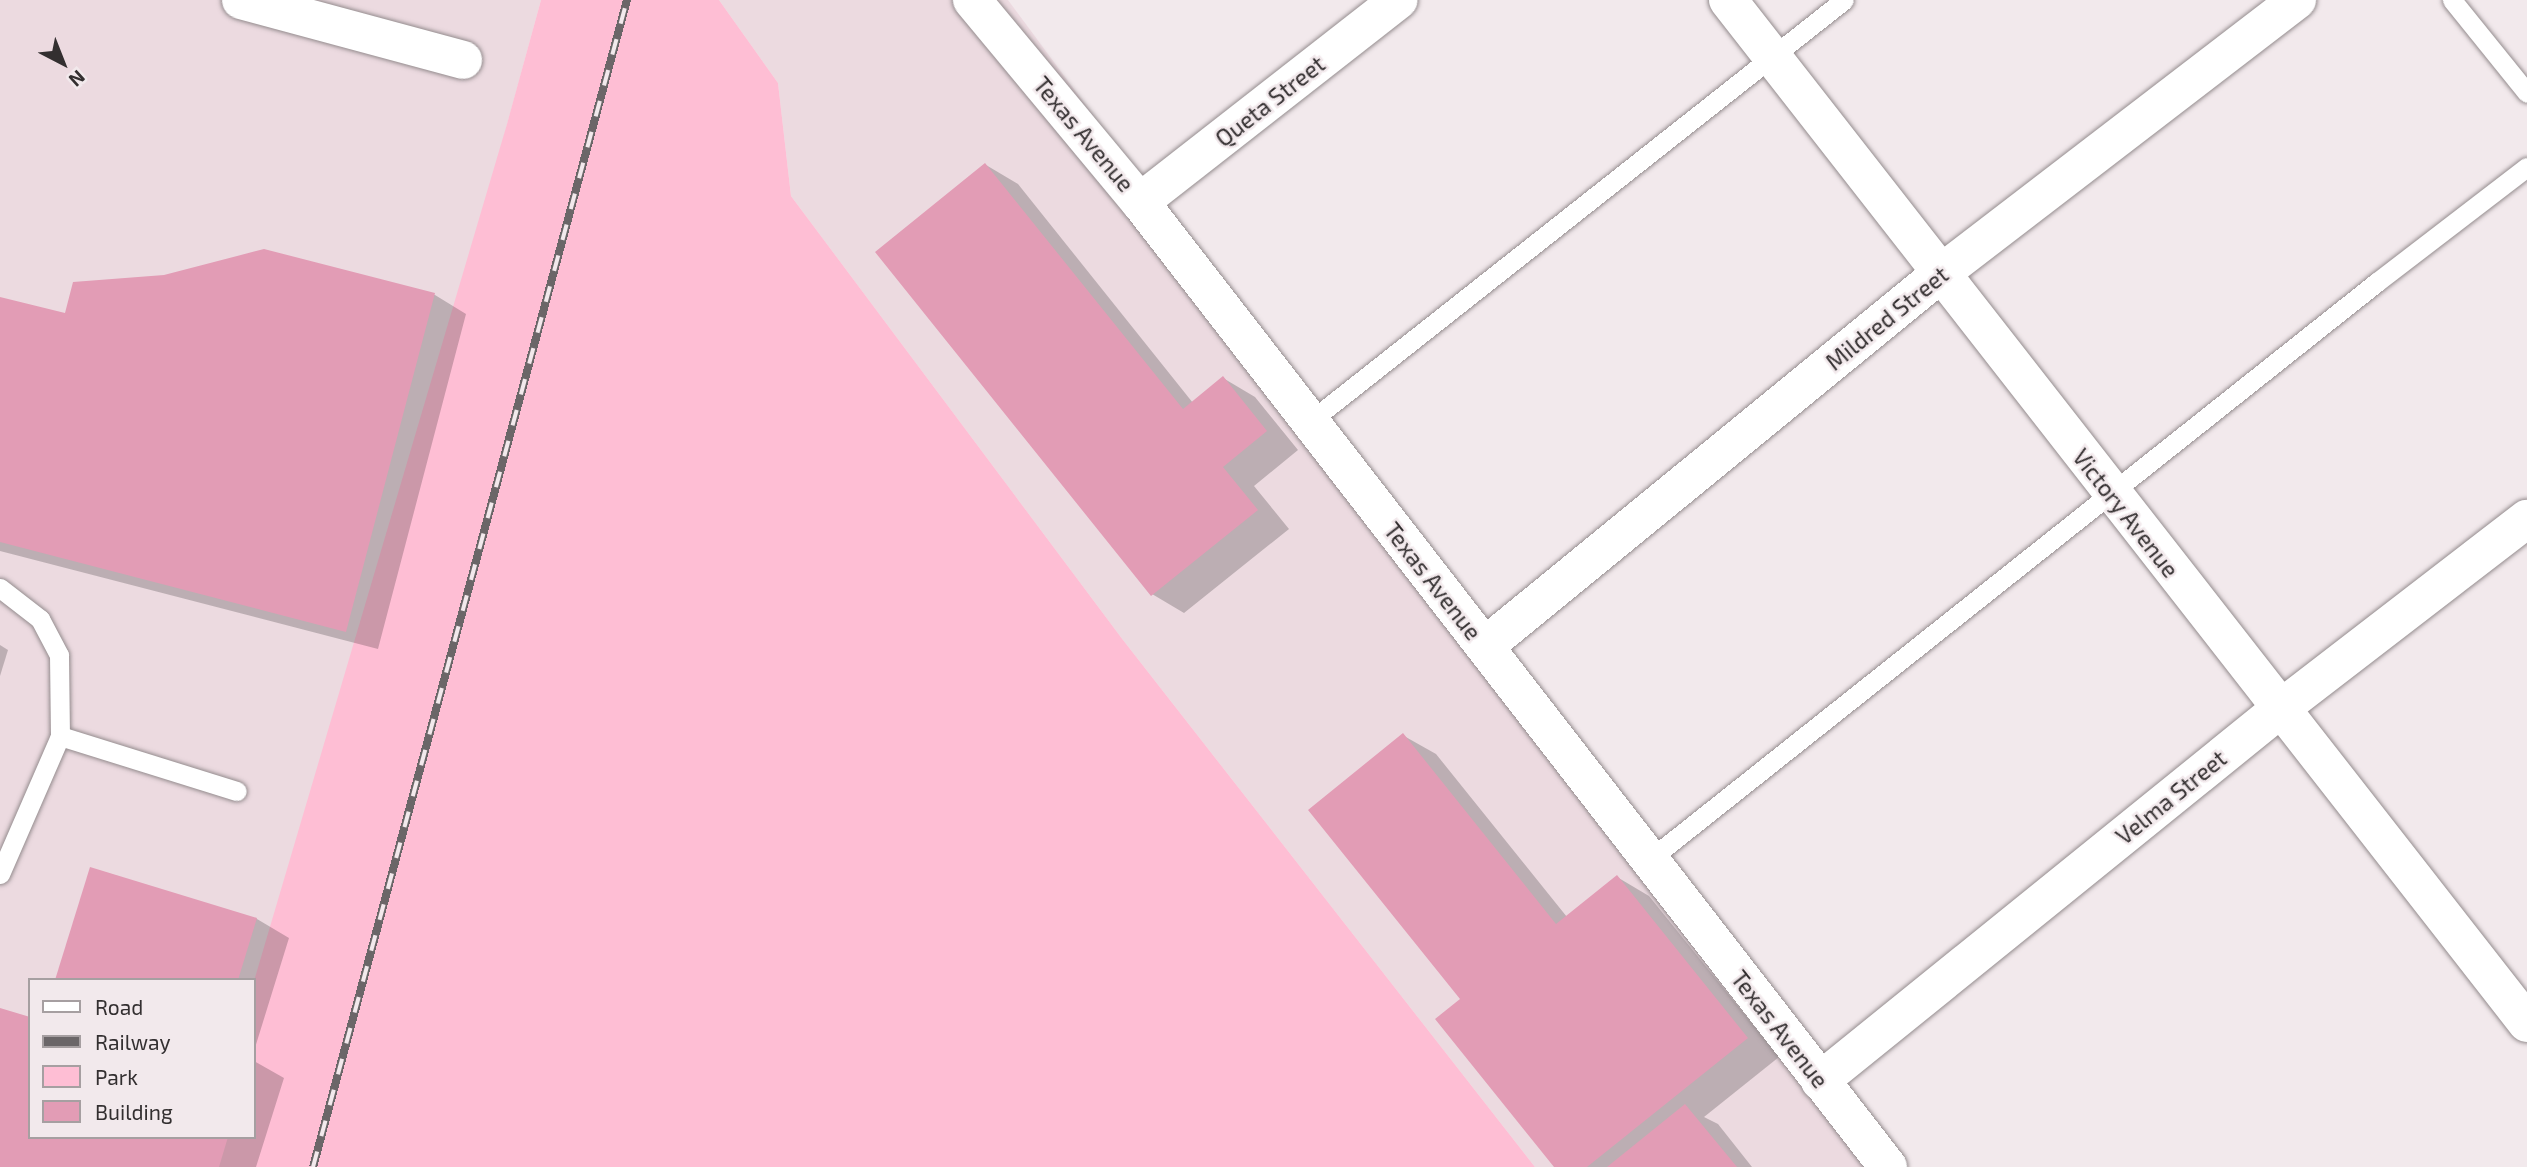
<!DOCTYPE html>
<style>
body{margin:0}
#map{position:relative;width:2527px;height:1167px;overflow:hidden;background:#f2e9ec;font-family:"Exo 2",sans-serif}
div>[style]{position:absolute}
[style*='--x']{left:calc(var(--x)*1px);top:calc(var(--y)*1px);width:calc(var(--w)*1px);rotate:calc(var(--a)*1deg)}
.built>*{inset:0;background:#ecdae0}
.green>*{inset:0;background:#febed4}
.shadow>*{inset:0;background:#0003}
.building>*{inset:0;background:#e29cb5}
.roads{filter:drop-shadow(0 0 2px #948c8e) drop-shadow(0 0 2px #948c8e)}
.service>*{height:19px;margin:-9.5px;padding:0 9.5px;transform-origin:9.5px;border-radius:9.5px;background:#fff}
.minor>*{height:38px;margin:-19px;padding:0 19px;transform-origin:19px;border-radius:19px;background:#fff}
.rail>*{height:8px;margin-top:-4px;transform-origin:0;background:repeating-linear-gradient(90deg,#f2e9ec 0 16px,#6b6668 0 32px);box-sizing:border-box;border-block:2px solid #6b6668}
span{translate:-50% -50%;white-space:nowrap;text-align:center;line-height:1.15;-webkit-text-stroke:5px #f2e9ec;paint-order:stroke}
.street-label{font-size:23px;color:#332f30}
.legend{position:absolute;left:28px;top:978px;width:228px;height:161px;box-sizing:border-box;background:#f2e9ec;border:2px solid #a69fa1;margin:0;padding:9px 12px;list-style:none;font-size:21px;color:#332f30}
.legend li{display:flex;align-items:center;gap:14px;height:35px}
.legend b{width:35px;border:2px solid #a69fa1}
.north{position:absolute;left:28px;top:28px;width:70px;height:70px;-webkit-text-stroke:5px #f2e9ec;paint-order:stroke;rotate:138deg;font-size:19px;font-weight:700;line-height:28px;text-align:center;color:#332f30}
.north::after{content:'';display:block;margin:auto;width:24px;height:32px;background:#332f30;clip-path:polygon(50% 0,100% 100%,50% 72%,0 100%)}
</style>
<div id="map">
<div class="built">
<div style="clip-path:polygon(0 0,541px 0,489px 191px,254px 985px,254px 980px,30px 980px,30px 1137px,0 1167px)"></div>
<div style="clip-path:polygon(719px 0,1008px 0,1871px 1167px,1535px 1167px,1123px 640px,791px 196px,778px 83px)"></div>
</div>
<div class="green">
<div style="clip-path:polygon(541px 0,719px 0,778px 83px,791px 196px,1123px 640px,1535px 1167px,199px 1167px,207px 1137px,254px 1137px,254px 981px,507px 124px)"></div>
</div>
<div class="shadow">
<div style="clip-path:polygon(986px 165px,1018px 184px,1193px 403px,1223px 378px,1255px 397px,1298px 450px,1254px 486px,1289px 529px,1184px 613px,1152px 594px)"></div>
<div style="clip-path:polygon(264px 251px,435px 295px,466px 314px,378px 649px,0 551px,0 299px,66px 316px,164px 277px)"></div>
<div style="clip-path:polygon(0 645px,8px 650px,0 676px)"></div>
<div style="clip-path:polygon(1404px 736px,1436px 754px,1567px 917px,1617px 877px,1649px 896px,1779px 1057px,1704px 1117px,1718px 1124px,1752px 1167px,1556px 1167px,1463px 999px)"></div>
<div style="clip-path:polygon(91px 869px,257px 919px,289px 938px,254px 1051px,254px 980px,57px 980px)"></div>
<div style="clip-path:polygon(0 1010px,30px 1137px,254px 1137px,254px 1061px,284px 1078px,256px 1167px,0 1167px)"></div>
</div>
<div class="building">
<div style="clip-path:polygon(985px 163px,1183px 409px,1223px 376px,1267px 431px,1223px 467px,1258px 510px,1151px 596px,875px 252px)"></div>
<div style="clip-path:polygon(264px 249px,435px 293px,346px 632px,0 542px,0 297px,65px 313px,73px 282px,164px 275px)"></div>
<div style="clip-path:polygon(1403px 733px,1556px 924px,1617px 875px,1748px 1038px,1587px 1167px,1554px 1167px,1435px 1019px,1460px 999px,1308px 810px)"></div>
<div style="clip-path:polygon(90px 867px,257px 918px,238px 980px,55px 980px)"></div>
<div style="clip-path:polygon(0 1008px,30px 1017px,30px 1137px,228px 1137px,219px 1167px,0 1167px)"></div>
<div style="clip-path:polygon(1685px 1104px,1737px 1167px,1607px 1167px)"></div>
</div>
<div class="roads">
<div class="service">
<div style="--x:2452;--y:0;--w:119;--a:51.1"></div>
<div style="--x:1309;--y:422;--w:681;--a:-38.27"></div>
<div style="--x:0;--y:588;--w:51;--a:37.8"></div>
<div style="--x:40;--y:619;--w:41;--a:62.2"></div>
<div style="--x:59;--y:655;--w:81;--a:89.3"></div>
<div style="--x:1650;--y:859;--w:928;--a:-38.44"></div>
<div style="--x:2377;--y:282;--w:189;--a:-37.5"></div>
<div style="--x:0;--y:874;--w:150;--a:-66.5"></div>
<div style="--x:60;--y:736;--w:185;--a:17.3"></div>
</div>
<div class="minor">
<div style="--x:241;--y:0;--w:230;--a:15.1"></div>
<div style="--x:972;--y:0;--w:263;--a:50.3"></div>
<div style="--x:1140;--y:202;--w:1221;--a:52.22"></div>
<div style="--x:1728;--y:0;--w:1298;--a:52.01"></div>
<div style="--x:1140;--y:202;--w:328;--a:-38"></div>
<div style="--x:1485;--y:646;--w:588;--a:-39.27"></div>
<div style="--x:1940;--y:274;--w:450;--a:-37.5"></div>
<div style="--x:1820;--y:1081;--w:592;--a:-38.96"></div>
<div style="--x:2280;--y:709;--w:312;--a:-37.6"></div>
</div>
</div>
<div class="rail">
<div style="--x:313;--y:1167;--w:1209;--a:-74.94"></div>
</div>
<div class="street-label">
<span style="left:1270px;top:101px;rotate:-38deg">Queta Street</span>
<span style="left:1084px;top:134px;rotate:50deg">Texas Avenue</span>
<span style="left:1887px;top:318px;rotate:-39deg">Mildred Street</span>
<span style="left:2126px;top:513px;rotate:52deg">Victory Avenue</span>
<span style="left:1433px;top:581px;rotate:52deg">Texas Avenue</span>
<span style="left:2171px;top:797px;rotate:-39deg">Velma Street</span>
<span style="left:1780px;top:1029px;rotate:52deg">Texas Avenue</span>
</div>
<ul class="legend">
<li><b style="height:9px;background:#fff"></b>Road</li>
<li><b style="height:9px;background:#6b6668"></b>Railway</li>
<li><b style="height:19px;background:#febed4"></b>Park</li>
<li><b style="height:19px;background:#e29cb5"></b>Building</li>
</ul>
<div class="north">N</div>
</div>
